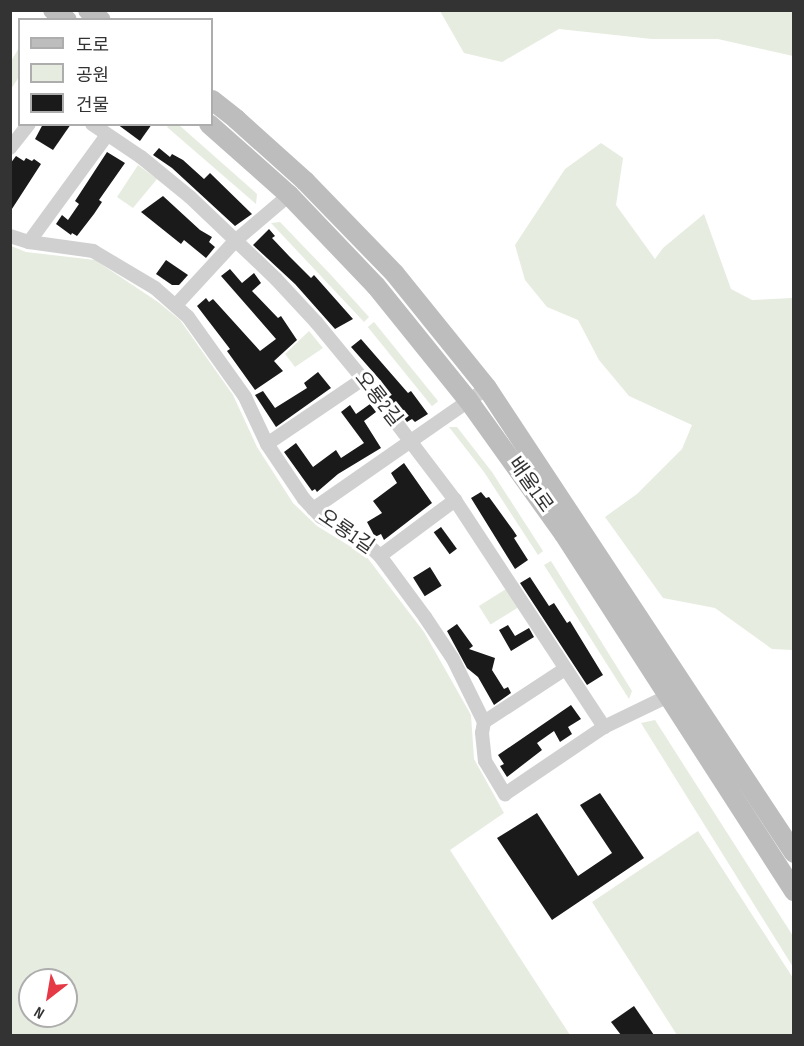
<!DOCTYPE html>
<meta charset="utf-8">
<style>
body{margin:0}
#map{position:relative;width:804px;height:1046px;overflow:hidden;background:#fff;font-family:"Sofia Sans Condensed","Noto Sans KR",sans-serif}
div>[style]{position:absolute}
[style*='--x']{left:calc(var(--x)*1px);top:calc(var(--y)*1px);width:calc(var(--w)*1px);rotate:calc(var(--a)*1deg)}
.green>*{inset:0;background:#e6ecdf;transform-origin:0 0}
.building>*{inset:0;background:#1a1a1a;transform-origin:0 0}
.street>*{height:14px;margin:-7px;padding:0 7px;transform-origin:7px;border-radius:7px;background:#d0d0d0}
.secondary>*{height:20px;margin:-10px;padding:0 10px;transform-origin:10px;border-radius:10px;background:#bdbdbd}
span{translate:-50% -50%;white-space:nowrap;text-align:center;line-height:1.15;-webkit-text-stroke:6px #fff;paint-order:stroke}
.street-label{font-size:20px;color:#333}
.frame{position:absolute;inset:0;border:12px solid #333;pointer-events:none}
.legend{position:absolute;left:18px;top:18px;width:195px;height:108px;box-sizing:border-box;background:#fff;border:2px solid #adadad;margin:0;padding:8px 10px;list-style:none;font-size:18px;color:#333}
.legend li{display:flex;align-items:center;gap:12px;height:30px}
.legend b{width:30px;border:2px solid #adadad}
.north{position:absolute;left:18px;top:968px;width:60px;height:60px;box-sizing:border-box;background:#fff;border:2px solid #adadad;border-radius:50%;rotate:211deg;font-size:16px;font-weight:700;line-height:24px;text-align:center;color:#333}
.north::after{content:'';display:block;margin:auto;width:21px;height:27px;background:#e63946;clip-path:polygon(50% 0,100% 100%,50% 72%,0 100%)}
</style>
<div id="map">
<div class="green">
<div style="clip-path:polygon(440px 11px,793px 11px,793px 56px,718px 39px,652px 39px,559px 29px,502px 62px,464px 53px)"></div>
<div style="clip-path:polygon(19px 48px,19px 77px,11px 89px,11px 61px)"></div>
<div style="clip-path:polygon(169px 125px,179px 125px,257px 194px,256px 204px,167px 127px)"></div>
<div style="clip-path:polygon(601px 143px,623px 158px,616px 205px,655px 259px,663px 248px,704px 214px,731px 289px,752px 300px,793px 298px,793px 650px,772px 649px,715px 608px,663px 598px,605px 517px,637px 494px,682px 449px,692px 425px,629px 396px,599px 360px,578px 320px,547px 307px,525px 280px,515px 245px,565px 169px)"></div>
<div style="clip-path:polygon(138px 165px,157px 179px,133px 208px,117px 197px)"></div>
<div style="clip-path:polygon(280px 222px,331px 275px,369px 317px,364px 322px,271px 223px)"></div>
<div style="clip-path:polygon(evenodd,11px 246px,26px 252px,95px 260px,158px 302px,180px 320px,233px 395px,257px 447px,293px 503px,317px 526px,366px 556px,424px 632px,471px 715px,474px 759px,504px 813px,450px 850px,570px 1035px,11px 1035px,11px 246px,30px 980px,66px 980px,66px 1016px,30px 1016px,30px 980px)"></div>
<div style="left:374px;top:322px;width:102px;height:8px;rotate:51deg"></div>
<div style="clip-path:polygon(309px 331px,323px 348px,295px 367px,285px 354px)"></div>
<div style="clip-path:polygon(449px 427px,457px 427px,492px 472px,543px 551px,538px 555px,484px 472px)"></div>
<div style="clip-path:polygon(551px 561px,632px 691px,629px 699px,544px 565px)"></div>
<div style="left:506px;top:589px;width:22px;height:32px;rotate:58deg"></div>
<div style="clip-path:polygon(655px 720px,793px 936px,793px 967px,641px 723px)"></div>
<div style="clip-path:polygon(698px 831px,793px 978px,793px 1035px,677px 1035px,592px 902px)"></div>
</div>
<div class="building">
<div style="clip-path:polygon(43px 124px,71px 124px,53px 150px,35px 139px)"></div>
<div style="clip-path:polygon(117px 124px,152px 124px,140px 141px)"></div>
<div style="clip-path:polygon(159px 148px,170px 157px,172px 154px,183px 160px,204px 179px,210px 173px,252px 214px,235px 226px,172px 168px,153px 155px)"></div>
<div style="clip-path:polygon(107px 152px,125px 163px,99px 200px,102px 202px,94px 214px,77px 236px,72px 233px,71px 235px,56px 224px,62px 215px,68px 220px,79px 204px,75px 201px)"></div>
<div style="clip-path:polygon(16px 156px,24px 161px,26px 158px,32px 161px,34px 159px,41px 164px,10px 212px,10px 164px)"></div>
<div style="clip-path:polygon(163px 196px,200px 230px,212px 237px,209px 242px,215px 247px,206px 258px,184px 240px,181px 244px,141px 212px)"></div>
<div style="clip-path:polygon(269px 229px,275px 236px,272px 238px,289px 256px,311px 278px,314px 275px,353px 319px,335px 329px,295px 284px,253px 245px)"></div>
<div style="clip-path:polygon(166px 260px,188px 275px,179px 285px,172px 285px,156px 274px)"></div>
<div style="clip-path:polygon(230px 269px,242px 283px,254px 273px,261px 283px,252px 291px,278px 318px,281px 316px,297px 340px,274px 361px,283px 371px,255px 390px,227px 351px,230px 349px,197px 306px,206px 298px,209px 302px,213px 299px,260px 351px,276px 339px,221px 276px)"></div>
<div style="clip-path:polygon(361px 339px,408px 393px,411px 391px,428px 414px,415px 422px,412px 419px,407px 422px,378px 383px,381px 381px,351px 347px)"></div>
<div style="clip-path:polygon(318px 372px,331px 388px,276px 427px,255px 395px,263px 391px,275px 408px,307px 388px,304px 383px)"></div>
<div style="clip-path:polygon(370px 404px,376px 412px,364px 421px,381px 448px,338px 474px,317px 492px,315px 489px,312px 491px,284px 452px,296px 443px,313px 467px,336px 450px,341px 458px,364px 443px,341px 412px,350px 405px,356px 414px)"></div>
<div style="clip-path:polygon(404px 463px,432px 503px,384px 540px,381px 534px,375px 537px,367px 522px,382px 513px,373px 501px,397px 483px,391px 473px)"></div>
<div style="clip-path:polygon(481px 492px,486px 498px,489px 497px,513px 530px,517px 536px,514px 538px,528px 560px,515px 569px,471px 498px)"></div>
<div style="left:441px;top:527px;width:27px;height:9px;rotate:54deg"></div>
<div style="left:430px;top:567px;width:22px;height:20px;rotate:58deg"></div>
<div style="clip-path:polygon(530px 577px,549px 606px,554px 603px,567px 623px,570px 621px,603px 675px,587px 685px,520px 583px)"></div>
<div style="clip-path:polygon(457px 624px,473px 646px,469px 649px,495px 658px,492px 670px,504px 689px,508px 687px,511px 693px,494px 705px,478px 677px,467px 668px,447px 631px)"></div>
<div style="clip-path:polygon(508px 625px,515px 636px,529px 628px,534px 637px,511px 651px,499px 630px)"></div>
<div style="clip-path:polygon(571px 705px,581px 719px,568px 727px,572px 734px,560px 742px,554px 731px,537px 743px,542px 750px,507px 777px,500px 766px,504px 764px,498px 755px)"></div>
<div style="clip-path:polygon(600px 793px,644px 858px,552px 920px,497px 838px,537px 813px,578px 876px,612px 853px,580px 805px)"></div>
<div style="clip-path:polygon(634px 1006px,654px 1035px,621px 1035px,611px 1022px)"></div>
</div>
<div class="street">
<div style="--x:92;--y:124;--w:59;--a:34"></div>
<div style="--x:141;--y:157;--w:63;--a:39.2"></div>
<div style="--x:190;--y:197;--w:119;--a:43.6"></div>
<div style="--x:276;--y:279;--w:59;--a:47.1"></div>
<div style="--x:316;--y:322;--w:74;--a:50.5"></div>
<div style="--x:363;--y:379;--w:152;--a:52.8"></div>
<div style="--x:455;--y:500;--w:272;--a:56.7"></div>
<div style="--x:10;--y:148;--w:31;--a:-52"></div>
<div style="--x:10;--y:236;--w:20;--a:18"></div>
<div style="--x:29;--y:242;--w:65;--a:8"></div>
<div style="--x:93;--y:251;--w:72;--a:30.8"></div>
<div style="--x:155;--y:288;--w:44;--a:41.3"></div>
<div style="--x:188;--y:317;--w:98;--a:54.5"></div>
<div style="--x:245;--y:397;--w:52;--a:64.9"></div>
<div style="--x:267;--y:444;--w:66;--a:56.1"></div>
<div style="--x:304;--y:499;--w:25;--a:47"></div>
<div style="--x:321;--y:517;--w:51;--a:29.6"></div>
<div style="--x:365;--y:542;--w:21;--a:43"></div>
<div style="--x:380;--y:556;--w:76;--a:53.6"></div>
<div style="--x:425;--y:617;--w:50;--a:56.3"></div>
<div style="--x:453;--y:659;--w:70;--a:63.8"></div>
<div style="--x:484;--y:722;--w:11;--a:100"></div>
<div style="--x:482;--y:733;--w:28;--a:84"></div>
<div style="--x:485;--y:761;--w:39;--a:59"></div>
<div style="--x:505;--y:794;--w:120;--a:-34.1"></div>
<div style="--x:604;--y:727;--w:71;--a:-25.8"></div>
<div style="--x:29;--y:242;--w:132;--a:-53.9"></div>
<div style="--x:176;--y:305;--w:87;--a:-47.3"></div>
<div style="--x:235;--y:241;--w:71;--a:-40.4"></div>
<div style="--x:267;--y:444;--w:116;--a:-34.1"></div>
<div style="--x:313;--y:509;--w:212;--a:-34.8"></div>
<div style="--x:380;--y:556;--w:94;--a:-36.7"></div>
<div style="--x:484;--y:722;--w:97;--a:-33.2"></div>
</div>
<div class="secondary">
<div style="--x:53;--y:10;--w:17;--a:36"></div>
<div style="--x:88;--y:10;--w:16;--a:38"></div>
<div style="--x:212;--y:100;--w:31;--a:38"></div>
<div style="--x:236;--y:119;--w:93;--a:41.9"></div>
<div style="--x:305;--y:181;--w:129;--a:45.9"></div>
<div style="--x:395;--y:274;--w:146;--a:51.1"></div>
<div style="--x:487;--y:388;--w:557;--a:56.57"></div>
<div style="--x:209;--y:124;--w:107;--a:41.6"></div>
<div style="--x:289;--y:195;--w:126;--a:46.3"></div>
<div style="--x:376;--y:286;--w:146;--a:51.1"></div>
<div style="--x:468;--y:400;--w:165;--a:54.4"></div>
<div style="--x:564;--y:534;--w:425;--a:57.2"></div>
</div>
<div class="street-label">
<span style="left:378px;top:399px;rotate:52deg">오룡2길</span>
<span style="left:530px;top:485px;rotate:55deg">배울1로</span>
<span style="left:346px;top:532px;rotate:35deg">오룡1길</span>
</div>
<div class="frame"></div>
<ul class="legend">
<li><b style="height:8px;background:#bdbdbd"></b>도로</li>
<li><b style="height:16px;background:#e6ecdf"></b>공원</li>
<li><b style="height:16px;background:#1a1a1a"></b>건물</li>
</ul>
<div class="north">N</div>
</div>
